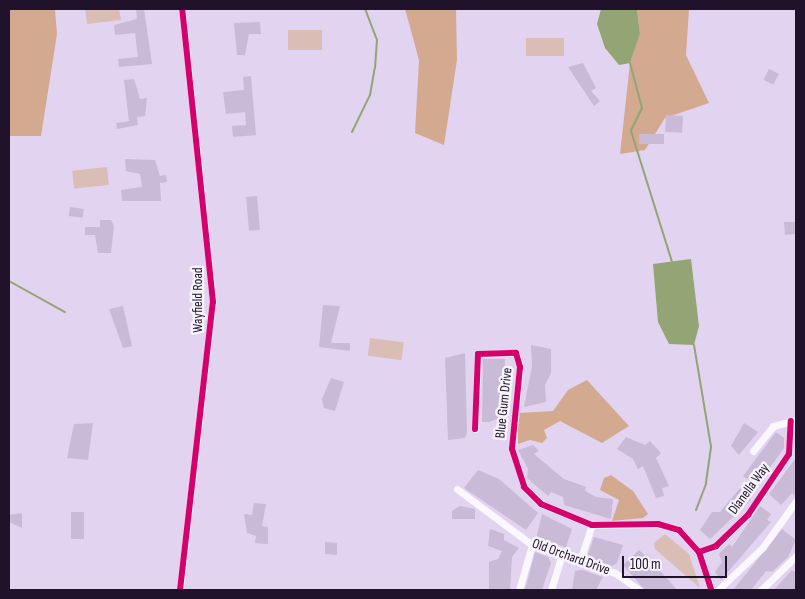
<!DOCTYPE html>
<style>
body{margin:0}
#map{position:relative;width:805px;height:599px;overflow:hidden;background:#e2d3f0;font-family:"Sofia Sans Condensed",sans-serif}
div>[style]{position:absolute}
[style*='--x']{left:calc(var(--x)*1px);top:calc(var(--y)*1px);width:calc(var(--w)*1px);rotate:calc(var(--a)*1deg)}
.green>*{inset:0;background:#dabeb5;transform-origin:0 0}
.forest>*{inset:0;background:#d3aa90}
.water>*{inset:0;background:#93a574}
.stream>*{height:2px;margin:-1px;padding:0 1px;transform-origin:1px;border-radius:1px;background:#93a574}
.building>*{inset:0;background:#c9bad7;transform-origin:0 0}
.street>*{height:7px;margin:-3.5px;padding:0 3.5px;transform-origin:3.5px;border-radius:3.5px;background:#fbf8fd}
.cycleway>*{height:6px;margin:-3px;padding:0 3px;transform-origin:3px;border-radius:3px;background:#d6006c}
span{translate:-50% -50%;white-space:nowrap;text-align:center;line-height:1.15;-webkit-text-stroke:5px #f6f3fa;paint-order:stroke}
.street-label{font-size:14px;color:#20122b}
.frame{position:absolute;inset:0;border:10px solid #20122b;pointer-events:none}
.scale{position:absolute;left:622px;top:556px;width:105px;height:22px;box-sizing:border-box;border:2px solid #20122b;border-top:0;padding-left:6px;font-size:15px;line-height:18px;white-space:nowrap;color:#20122b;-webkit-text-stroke:4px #f6f3fa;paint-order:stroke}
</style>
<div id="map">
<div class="green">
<div style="clip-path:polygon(85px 9px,119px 9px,121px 20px,87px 24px)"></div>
<div style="left:288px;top:30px;width:34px;height:20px"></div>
<div style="left:526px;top:38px;width:38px;height:18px"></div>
<div style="left:107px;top:167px;width:18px;height:35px;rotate:84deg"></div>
<div style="left:370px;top:338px;width:34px;height:18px;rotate:7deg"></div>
<div style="clip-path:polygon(665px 534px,689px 554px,700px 588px,655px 549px,654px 543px)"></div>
</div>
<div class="forest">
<div style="clip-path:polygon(9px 9px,55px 9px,57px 34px,41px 136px,9px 136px)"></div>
<div style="clip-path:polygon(405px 9px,456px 9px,457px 60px,444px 145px,415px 133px,419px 60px)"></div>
<div style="clip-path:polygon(637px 9px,689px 9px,686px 55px,709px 103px,665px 118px,645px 150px,620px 154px,630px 63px,640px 34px)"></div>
<div style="clip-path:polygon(587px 380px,629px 426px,602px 443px,560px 421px,544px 430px,547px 438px,542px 443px,530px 440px,518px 444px,518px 413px,553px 411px,568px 390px)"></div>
<div style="clip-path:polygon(611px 475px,633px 491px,648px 514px,643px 518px,612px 521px,619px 500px,600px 490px,604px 478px)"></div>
</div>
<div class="water">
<div style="clip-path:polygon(601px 9px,637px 9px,640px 34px,630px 63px,619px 65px,605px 48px,597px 24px)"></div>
<div style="clip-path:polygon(691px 259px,699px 326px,694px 345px,669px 344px,658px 322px,653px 264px)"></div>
</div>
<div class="stream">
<div style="--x:630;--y:63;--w:47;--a:75.1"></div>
<div style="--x:642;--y:108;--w:25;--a:116"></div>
<div style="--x:631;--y:131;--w:137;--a:72.6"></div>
<div style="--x:352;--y:132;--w:41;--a:-64.1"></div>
<div style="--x:370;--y:95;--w:27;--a:-80"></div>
<div style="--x:375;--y:68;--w:28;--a:-86"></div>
<div style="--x:377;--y:40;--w:33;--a:-111"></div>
<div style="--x:9;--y:281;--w:64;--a:29"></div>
<div style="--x:694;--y:345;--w:103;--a:80.5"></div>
<div style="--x:711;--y:447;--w:37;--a:98"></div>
<div style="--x:706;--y:484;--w:28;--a:111"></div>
</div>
<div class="building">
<div style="clip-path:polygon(136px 9px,144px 9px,152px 64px,119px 67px,118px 59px,138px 57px,135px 33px,115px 35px,114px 25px,137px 19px)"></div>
<div style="clip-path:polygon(260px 22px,261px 34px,249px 34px,245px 55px,237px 55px,234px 23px)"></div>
<div style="clip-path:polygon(583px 63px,596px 88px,591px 91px,600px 101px,594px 106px,568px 67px)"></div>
<div style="left:769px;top:69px;width:11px;height:12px;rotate:27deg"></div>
<div style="clip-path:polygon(251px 76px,256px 135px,233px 137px,232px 126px,246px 125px,245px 112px,226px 114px,223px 92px,244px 90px,243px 77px)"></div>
<div style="clip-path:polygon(134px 79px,140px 99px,147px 98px,145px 116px,137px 117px,138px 125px,117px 129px,116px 123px,129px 121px,124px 80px)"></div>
<div style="left:666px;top:115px;width:17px;height:17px;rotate:3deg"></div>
<div style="left:664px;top:134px;width:10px;height:25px;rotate:90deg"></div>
<div style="clip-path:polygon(125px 159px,155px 160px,160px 176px,166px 175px,167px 182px,160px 183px,161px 201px,122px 201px,121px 190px,142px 187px,140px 174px,126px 171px)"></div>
<div style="left:257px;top:196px;width:34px;height:11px;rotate:85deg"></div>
<div style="left:70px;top:207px;width:14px;height:9px;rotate:8deg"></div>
<div style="clip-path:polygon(100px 220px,111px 220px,114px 226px,111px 253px,98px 253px,95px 235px,85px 235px,85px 227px,100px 227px)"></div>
<div style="clip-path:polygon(784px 222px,796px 222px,796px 234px,785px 235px)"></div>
<div style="clip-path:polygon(323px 305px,340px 306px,331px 343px,350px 343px,350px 351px,319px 347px)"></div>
<div style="clip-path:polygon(123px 306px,132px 346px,123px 348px,109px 309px)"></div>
<div style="clip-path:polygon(531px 345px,551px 349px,551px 373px,545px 385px,546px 402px,524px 407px,532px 366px)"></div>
<div style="clip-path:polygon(465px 353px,467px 433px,465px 438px,448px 440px,445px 358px)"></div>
<div style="clip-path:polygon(483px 359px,505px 359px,502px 417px,489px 422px,482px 422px)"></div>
<div style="clip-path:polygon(331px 378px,344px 382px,335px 411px,324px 408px,322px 399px)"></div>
<div style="clip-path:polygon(93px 423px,88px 460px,67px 458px,74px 424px)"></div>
<div style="clip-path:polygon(744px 423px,758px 432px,739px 455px,731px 446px)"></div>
<div style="clip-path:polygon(776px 432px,784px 438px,784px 448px,759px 483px,752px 482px,743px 476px)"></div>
<div style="clip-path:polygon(626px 437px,645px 445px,650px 441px,661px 453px,656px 458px,669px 486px,662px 488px,664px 496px,656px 498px,643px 466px,638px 469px,633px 459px,617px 449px)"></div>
<div style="clip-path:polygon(533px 445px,539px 451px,534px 454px,564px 479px,586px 487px,585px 491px,596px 497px,613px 499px,611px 519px,564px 505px,563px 497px,551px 492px,548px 496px,527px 478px,528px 469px,518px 450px)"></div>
<div style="clip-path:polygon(796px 458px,796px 496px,792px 493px,781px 505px,769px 494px)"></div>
<div style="clip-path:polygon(478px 470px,499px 479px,538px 513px,526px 530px,464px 488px)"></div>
<div style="clip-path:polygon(740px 488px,751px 500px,710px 539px,700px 530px,712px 512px,720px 512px)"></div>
<div style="clip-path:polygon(254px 503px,266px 504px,262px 526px,268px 527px,268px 544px,255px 543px,256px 536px,247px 533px,244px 514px,252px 515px)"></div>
<div style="clip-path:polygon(460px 506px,475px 509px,475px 519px,452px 519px,452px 511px)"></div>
<div style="clip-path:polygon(760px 506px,771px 514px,767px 520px,771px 522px,721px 580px,715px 572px,722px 562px,719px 554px,729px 544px,732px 547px)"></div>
<div style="left:71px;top:512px;width:13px;height:27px"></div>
<div style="clip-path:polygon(22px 513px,22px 528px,9px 522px,9px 515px)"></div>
<div style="clip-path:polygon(542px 514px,572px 529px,566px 547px,536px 539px)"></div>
<div style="clip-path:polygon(490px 529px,504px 534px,504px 540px,519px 548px,512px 557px,510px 590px,489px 590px,489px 562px,498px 559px,502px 551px,488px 546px)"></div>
<div style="clip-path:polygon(782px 529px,796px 540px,788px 557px,772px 572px,766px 571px,751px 590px,733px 590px)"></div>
<div style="clip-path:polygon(594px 537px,623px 545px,617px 563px,612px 566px,587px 557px)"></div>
<div style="clip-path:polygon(325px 542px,337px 543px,337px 555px,325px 554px)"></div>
<div style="clip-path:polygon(639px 550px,657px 567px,677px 590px,645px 590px,623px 565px)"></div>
<div style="clip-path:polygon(535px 552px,548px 557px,551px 563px,542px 590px,525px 590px)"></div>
<div style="clip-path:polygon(582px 570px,603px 577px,596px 590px,572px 590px,575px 571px)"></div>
<div style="clip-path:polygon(792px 570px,796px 573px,796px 590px,774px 590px)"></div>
</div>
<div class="street">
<div style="--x:475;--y:429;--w:75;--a:-87.7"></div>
<div style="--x:478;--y:354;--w:38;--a:-2"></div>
<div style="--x:516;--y:353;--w:15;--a:74"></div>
<div style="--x:520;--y:367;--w:82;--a:95.6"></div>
<div style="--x:512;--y:449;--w:40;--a:72"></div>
<div style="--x:524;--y:487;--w:24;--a:45"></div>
<div style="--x:541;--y:504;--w:55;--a:22.4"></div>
<div style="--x:592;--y:525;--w:66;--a:-0.9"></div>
<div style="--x:658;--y:524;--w:22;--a:16"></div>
<div style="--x:679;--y:530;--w:30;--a:48"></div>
<div style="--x:699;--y:552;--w:40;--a:72"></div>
<div style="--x:753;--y:451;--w:32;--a:-51"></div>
<div style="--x:773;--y:426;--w:24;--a:-15"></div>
<div style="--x:457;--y:489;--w:94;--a:36.7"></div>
<div style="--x:532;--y:545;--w:88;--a:18.6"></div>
<div style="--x:615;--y:573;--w:29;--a:35"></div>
<div style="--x:699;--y:552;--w:18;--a:-19"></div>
<div style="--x:716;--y:546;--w:45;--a:-44.1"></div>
<div style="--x:748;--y:515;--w:73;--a:-56.1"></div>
<div style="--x:789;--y:454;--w:33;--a:-87"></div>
<div style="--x:580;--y:561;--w:38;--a:-72"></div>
<div style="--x:180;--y:590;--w:290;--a:-83.5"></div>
<div style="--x:213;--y:302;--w:295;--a:-96"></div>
<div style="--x:519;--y:590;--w:47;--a:-73.9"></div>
<div style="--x:551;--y:590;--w:37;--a:-73"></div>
<div style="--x:718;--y:590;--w:62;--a:-43.7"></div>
<div style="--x:763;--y:547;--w:57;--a:-54.3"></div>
<div style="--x:761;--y:590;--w:49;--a:-44.2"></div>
</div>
<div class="cycleway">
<div style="--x:475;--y:429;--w:75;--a:-87.7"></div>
<div style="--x:478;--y:354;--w:38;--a:-2"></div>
<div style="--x:516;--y:353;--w:15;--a:74"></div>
<div style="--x:520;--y:367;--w:82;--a:95.6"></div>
<div style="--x:512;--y:449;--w:40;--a:72"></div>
<div style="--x:524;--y:487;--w:24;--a:45"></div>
<div style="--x:541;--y:504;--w:55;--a:22.4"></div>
<div style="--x:592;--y:525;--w:66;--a:-0.9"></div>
<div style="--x:658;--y:524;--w:22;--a:16"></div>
<div style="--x:679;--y:530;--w:30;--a:48"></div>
<div style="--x:699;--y:552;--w:40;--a:72"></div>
<div style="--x:699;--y:552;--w:18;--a:-19"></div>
<div style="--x:716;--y:546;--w:45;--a:-44.1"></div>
<div style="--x:748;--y:515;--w:73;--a:-56.1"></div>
<div style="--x:789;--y:454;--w:33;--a:-87"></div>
<div style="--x:180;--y:590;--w:290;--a:-83.5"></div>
<div style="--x:213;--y:302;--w:295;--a:-96"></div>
</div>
<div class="street-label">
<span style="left:198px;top:300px;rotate:-90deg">Wayfield Road</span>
<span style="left:504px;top:403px;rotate:-84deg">Blue Gum Drive</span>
<span style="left:749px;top:489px;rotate:-54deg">Dianella Way</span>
<span style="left:571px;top:557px;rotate:20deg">Old Orchard Drive</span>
</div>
<div class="frame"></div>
<div class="scale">100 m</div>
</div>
